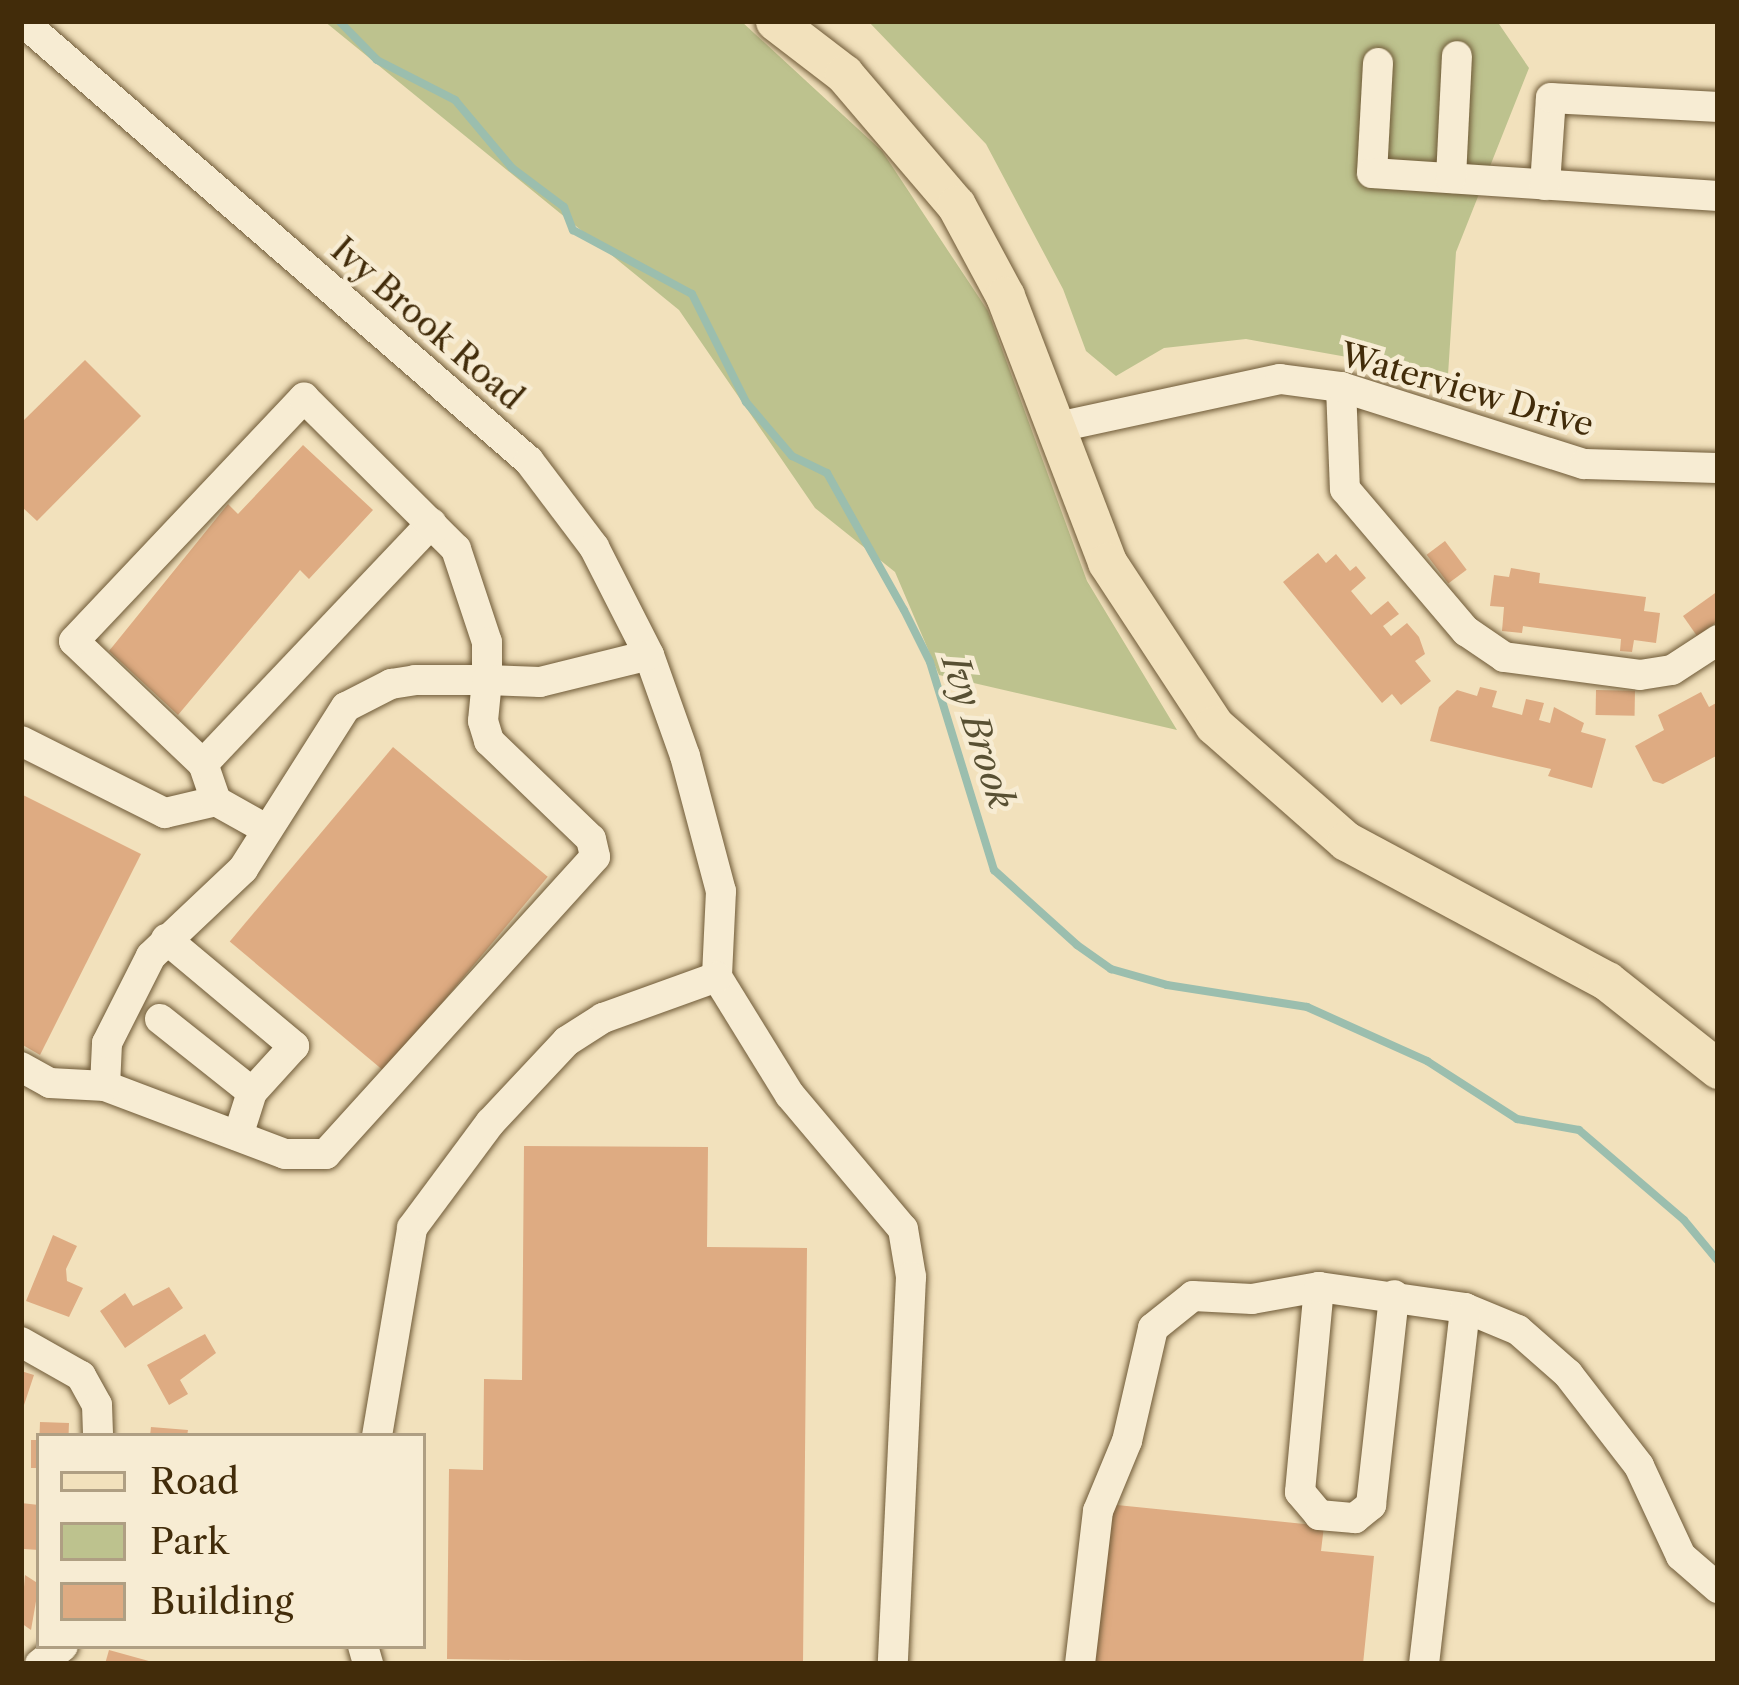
<!DOCTYPE html>
<style>
body{margin:0}
#map{position:relative;width:1739px;height:1685px;overflow:hidden;background:#f2e1bc;font-family:"Libre Caslon Text",serif}
div>[style]{position:absolute}
[style*='--x']{left:calc(var(--x)*1px);top:calc(var(--y)*1px);width:calc(var(--w)*1px);rotate:calc(var(--a)*1deg)}
.green>*{inset:0;background:#bdc28e}
.stream>*{height:8px;margin:-4px;padding:0 4px;transform-origin:4px;border-radius:4px;background:#9bbeae}
.building>*{inset:0;background:#deab82;transform-origin:0 0}
.roads{filter:drop-shadow(0 0 3px #6e5936) drop-shadow(0 0 3px #6e5936)}
.minor>*{height:30px;margin:-15px;padding:0 15px;transform-origin:15px;border-radius:15px;background:#f7ecd3}
.major>*{height:39px;margin:-19.5px;padding:0 19.5px;transform-origin:19.5px;border-radius:19.5px;background:#f2e1bc}
span{translate:-50% -50%;white-space:nowrap;text-align:center;line-height:1.15;-webkit-text-stroke:9px #f7ecd3;paint-order:stroke}
.street-label{font-size:33px;color:#422c0a}
.water-label{font-size:36px;color:#585033;font-style:italic}
.frame{position:absolute;inset:0;border:24px solid #422c0a;pointer-events:none}
.legend{position:absolute;left:36px;top:1433px;width:390px;height:216px;box-sizing:border-box;background:#f7ecd3;border:3px solid #af9f83;margin:0;padding:15px 21px;list-style:none;font-size:36px;color:#422c0a}
.legend li{display:flex;align-items:center;gap:24px;height:60px}
.legend b{width:60px;border:3px solid #af9f83}
</style>
<div id="map">
<div class="green">
<div style="clip-path:polygon(324px 21px,741px 21px,882px 151px,988px 311px,1087px 581px,1177px 730px,939px 675px,895px 572px,815px 508px,679px 310px)"></div>
<div style="clip-path:polygon(868px 21px,1497px 21px,1529px 68px,1456px 252px,1448px 375px,1246px 339px,1164px 348px,1116px 376px,1086px 351px,1063px 289px,986px 144px)"></div>
</div>
<div class="stream">
<div style="--x:339;--y:21;--w:54;--a:45.7"></div>
<div style="--x:377;--y:60;--w:88;--a:27.1"></div>
<div style="--x:455;--y:100;--w:89;--a:50"></div>
<div style="--x:512;--y:168;--w:65;--a:36.9"></div>
<div style="--x:564;--y:207;--w:25;--a:69"></div>
<div style="--x:573;--y:230;--w:135;--a:28.3"></div>
<div style="--x:692;--y:294;--w:121;--a:63.4"></div>
<div style="--x:746;--y:402;--w:71;--a:49.6"></div>
<div style="--x:792;--y:456;--w:39;--a:26"></div>
<div style="--x:827;--y:473;--w:157;--a:60.7"></div>
<div style="--x:904;--y:610;--w:58;--a:63.4"></div>
<div style="--x:930;--y:662;--w:218;--a:72.9"></div>
<div style="--x:994;--y:870;--w:112;--a:42.1"></div>
<div style="--x:1077;--y:945;--w:42;--a:35.2"></div>
<div style="--x:1111;--y:969;--w:58;--a:15.9"></div>
<div style="--x:1167;--y:985;--w:142;--a:8.9"></div>
<div style="--x:1307;--y:1007;--w:132;--a:24.2"></div>
<div style="--x:1427;--y:1061;--w:107;--a:32.8"></div>
<div style="--x:1517;--y:1119;--w:63;--a:10.1"></div>
<div style="--x:1579;--y:1130;--w:138;--a:40.6"></div>
<div style="--x:1684;--y:1220;--w:53;--a:50.3"></div>
</div>
<div class="building">
<div style="clip-path:polygon(85px 360px,141px 416px,37px 521px,21px 506px,21px 423px)"></div>
<div style="clip-path:polygon(303px 445px,373px 510px,309px 579px,300px 570px,178px 715px,109px 651px,228px 504px,238px 514px)"></div>
<div style="left:1445px;top:541px;width:36px;height:23px;rotate:53deg"></div>
<div style="clip-path:polygon(1318px 553px,1326px 563px,1336px 554px,1350px 571px,1356px 566px,1366px 578px,1351px 591px,1371px 615px,1388px 601px,1399px 614px,1383px 626px,1391px 636px,1407px 623px,1419px 637px,1425px 654px,1415px 661px,1431px 681px,1401px 705px,1392px 694px,1382px 703px,1283px 582px)"></div>
<div style="clip-path:polygon(1511px 568px,1540px 573px,1539px 583px,1646px 597px,1644px 611px,1660px 613px,1656px 643px,1634px 640px,1632px 652px,1620px 651px,1621px 639px,1523px 626px,1522px 633px,1502px 631px,1504px 607px,1490px 606px,1494px 575px,1509px 577px)"></div>
<div style="clip-path:polygon(1718px 591px,1718px 621px,1697px 636px,1683px 616px)"></div>
<div style="clip-path:polygon(1480px 687px,1497px 691px,1492px 707px,1522px 715px,1526px 699px,1544px 703px,1539px 720px,1550px 723px,1554px 707px,1584px 723px,1581px 732px,1606px 739px,1592px 788px,1548px 776px,1551px 769px,1430px 741px,1439px 707px,1457px 690px,1477px 696px)"></div>
<div style="left:1596px;top:690px;width:39px;height:25px;rotate:1deg"></div>
<div style="clip-path:polygon(1701px 692px,1709px 707px,1718px 702px,1718px 755px,1663px 784px,1653px 781px,1635px 746px,1664px 730px,1658px 715px)"></div>
<div style="left:393px;top:747px;width:202px;height:254px;rotate:40deg"></div>
<div style="clip-path:polygon(21px 794px,141px 854px,40px 1055px,21px 1044px)"></div>
<div style="clip-path:polygon(524px 1146px,708px 1147px,707px 1247px,807px 1248px,803px 1664px,447px 1659px,449px 1469px,483px 1470px,484px 1379px,522px 1380px)"></div>
<div style="clip-path:polygon(53px 1235px,77px 1246px,66px 1269px,67px 1281px,83px 1288px,69px 1317px,26px 1301px)"></div>
<div style="clip-path:polygon(169px 1287px,183px 1308px,125px 1348px,100px 1311px,125px 1293px,133px 1306px)"></div>
<div style="clip-path:polygon(205px 1334px,216px 1353px,180px 1380px,188px 1394px,169px 1405px,147px 1365px)"></div>
<div style="clip-path:polygon(21px 1371px,34px 1375px,22px 1411px,21px 1411px)"></div>
<div style="left:40px;top:1422px;width:29px;height:14px;rotate:2deg"></div>
<div style="clip-path:polygon(151px 1427px,188px 1430px,187px 1436px,150px 1436px)"></div>
<div style="left:31px;top:1440px;width:8px;height:28px"></div>
<div style="clip-path:polygon(21px 1503px,39px 1505px,39px 1550px,24px 1549px)"></div>
<div style="clip-path:polygon(1107px 1504px,1324px 1526px,1321px 1551px,1374px 1556px,1363px 1664px,1090px 1664px)"></div>
<div style="clip-path:polygon(25px 1575px,39px 1584px,31px 1630px,21px 1623px)"></div>
<div style="clip-path:polygon(109px 1650px,156px 1663px,156px 1664px,105px 1664px)"></div>
</div>
<div class="roads">
<div class="minor">
<div style="--x:22;--y:21;--w:671;--a:40.95"></div>
<div style="--x:529;--y:461;--w:108;--a:52.9"></div>
<div style="--x:594;--y:547;--w:121;--a:63"></div>
<div style="--x:649;--y:655;--w:107;--a:70.4"></div>
<div style="--x:685;--y:756;--w:140;--a:75.1"></div>
<div style="--x:721;--y:891;--w:86;--a:92.7"></div>
<div style="--x:717;--y:977;--w:139;--a:58.3"></div>
<div style="--x:790;--y:1095;--w:175;--a:49.9"></div>
<div style="--x:903;--y:1229;--w:49;--a:80.5"></div>
<div style="--x:911;--y:1277;--w:387;--a:92.7"></div>
<div style="--x:1378;--y:63;--w:110;--a:93.1"></div>
<div style="--x:1372;--y:173;--w:347;--a:3.8"></div>
<div style="--x:1451;--y:178;--w:122;--a:-87.2"></div>
<div style="--x:1545;--y:185;--w:87;--a:-86.1"></div>
<div style="--x:1551;--y:98;--w:167;--a:3.1"></div>
<div style="--x:1341;--y:387;--w:102;--a:87.8"></div>
<div style="--x:1345;--y:489;--w:187;--a:49.6"></div>
<div style="--x:1466;--y:631;--w:46;--a:34.4"></div>
<div style="--x:1504;--y:657;--w:137;--a:7.5"></div>
<div style="--x:1640;--y:675;--w:32;--a:-9"></div>
<div style="--x:1672;--y:670;--w:55;--a:-33.1"></div>
<div style="--x:1058;--y:427;--w:227;--a:-12.2"></div>
<div style="--x:1280;--y:379;--w:62;--a:7.5"></div>
<div style="--x:1341;--y:387;--w:255;--a:17.6"></div>
<div style="--x:1584;--y:464;--w:134;--a:1.7"></div>
<div style="--x:21;--y:741;--w:161;--a:26.6"></div>
<div style="--x:165;--y:813;--w:52;--a:-13.2"></div>
<div style="--x:203;--y:764;--w:332;--a:-46.5"></div>
<div style="--x:266;--y:829;--w:57;--a:-150.8"></div>
<div style="--x:216;--y:801;--w:39;--a:-109"></div>
<div style="--x:203;--y:764;--w:178;--a:-136.4"></div>
<div style="--x:74;--y:641;--w:335;--a:-46.6"></div>
<div style="--x:304;--y:398;--w:214;--a:44.8"></div>
<div style="--x:456;--y:549;--w:98;--a:71.6"></div>
<div style="--x:487;--y:642;--w:38;--a:90"></div>
<div style="--x:487;--y:680;--w:41;--a:95.6"></div>
<div style="--x:483;--y:721;--w:21;--a:73"></div>
<div style="--x:489;--y:741;--w:141;--a:43.9"></div>
<div style="--x:591;--y:839;--w:18;--a:77"></div>
<div style="--x:595;--y:857;--w:401;--a:132.2"></div>
<div style="--x:326;--y:1154;--w:41;--a:180"></div>
<div style="--x:285;--y:1154;--w:192;--a:-159.3"></div>
<div style="--x:105;--y:1086;--w:43;--a:-87.3"></div>
<div style="--x:107;--y:1043;--w:97;--a:-63.2"></div>
<div style="--x:151;--y:956;--w:127;--a:-43.4"></div>
<div style="--x:243;--y:869;--w:192;--a:-57.6"></div>
<div style="--x:346;--y:707;--w:51;--a:-27.1"></div>
<div style="--x:391;--y:684;--w:24;--a:-9"></div>
<div style="--x:415;--y:680;--w:72;--a:0"></div>
<div style="--x:487;--y:680;--w:53;--a:2.2"></div>
<div style="--x:540;--y:682;--w:112;--a:-13.9"></div>
<div style="--x:166;--y:939;--w:167;--a:39.9"></div>
<div style="--x:294;--y:1046;--w:62;--a:132.4"></div>
<div style="--x:252;--y:1092;--w:46;--a:107.7"></div>
<div style="--x:160;--y:1019;--w:117;--a:38.4"></div>
<div style="--x:21;--y:1067;--w:33;--a:29"></div>
<div style="--x:50;--y:1083;--w:55;--a:3.1"></div>
<div style="--x:1319;--y:1287;--w:206;--a:95.3"></div>
<div style="--x:1300;--y:1492;--w:30;--a:50"></div>
<div style="--x:1319;--y:1515;--w:36;--a:5"></div>
<div style="--x:1355;--y:1518;--w:21;--a:-39"></div>
<div style="--x:1371;--y:1505;--w:211;--a:-83.7"></div>
<div style="--x:21;--y:1342;--w:69;--a:29.5"></div>
<div style="--x:81;--y:1376;--w:33;--a:61"></div>
<div style="--x:97;--y:1405;--w:31;--a:88"></div>
<div style="--x:377;--y:1436;--w:211;--a:-80.4"></div>
<div style="--x:412;--y:1228;--w:131;--a:-53.4"></div>
<div style="--x:490;--y:1123;--w:112;--a:-46.8"></div>
<div style="--x:567;--y:1041;--w:43;--a:-32.6"></div>
<div style="--x:603;--y:1018;--w:121;--a:-19.8"></div>
<div style="--x:363;--y:1646;--w:19;--a:74"></div>
<div style="--x:40;--y:1664;--w:29;--a:-38"></div>
<div style="--x:1080;--y:1664;--w:154;--a:-83.3"></div>
<div style="--x:1098;--y:1511;--w:76;--a:-67.5"></div>
<div style="--x:1127;--y:1441;--w:116;--a:-77"></div>
<div style="--x:1153;--y:1328;--w:51;--a:-38.7"></div>
<div style="--x:1193;--y:1296;--w:59;--a:2.9"></div>
<div style="--x:1252;--y:1299;--w:68;--a:-10.2"></div>
<div style="--x:1319;--y:1287;--w:148;--a:8.2"></div>
<div style="--x:1465;--y:1308;--w:57;--a:22.5"></div>
<div style="--x:1518;--y:1330;--w:67;--a:41.3"></div>
<div style="--x:1568;--y:1374;--w:116;--a:52.3"></div>
<div style="--x:1639;--y:1466;--w:99;--a:65"></div>
<div style="--x:1681;--y:1556;--w:49;--a:40.9"></div>
<div style="--x:1424;--y:1664;--w:358;--a:-83.4"></div>
</div>
<div class="major">
<div style="--x:775;--y:21;--w:87;--a:37.5"></div>
<div style="--x:844;--y:74;--w:172;--a:49.5"></div>
<div style="--x:956;--y:205;--w:103;--a:61.7"></div>
<div style="--x:1005;--y:296;--w:285;--a:69"></div>
<div style="--x:1107;--y:562;--w:195;--a:56.7"></div>
<div style="--x:1214;--y:725;--w:176;--a:41.3"></div>
<div style="--x:1346;--y:841;--w:296;--a:28.2"></div>
<div style="--x:1607;--y:981;--w:142;--a:38.4"></div>
</div>
</div>
<div class="street-label">
<span style="left:427px;top:324px;rotate:41deg">Ivy Brook Road</span>
<span style="left:1467px;top:390px;rotate:16deg">Waterview Drive</span>
</div>
<div class="water-label">
<span style="left:978px;top:732px;rotate:72deg">Ivy Brook</span>
</div>
<div class="frame"></div>
<ul class="legend">
<li><b style="height:15px;background:#f2e1bc"></b>Road</li>
<li><b style="height:33px;background:#bdc28e"></b>Park</li>
<li><b style="height:33px;background:#deab82"></b>Building</li>
</ul>
</div>
